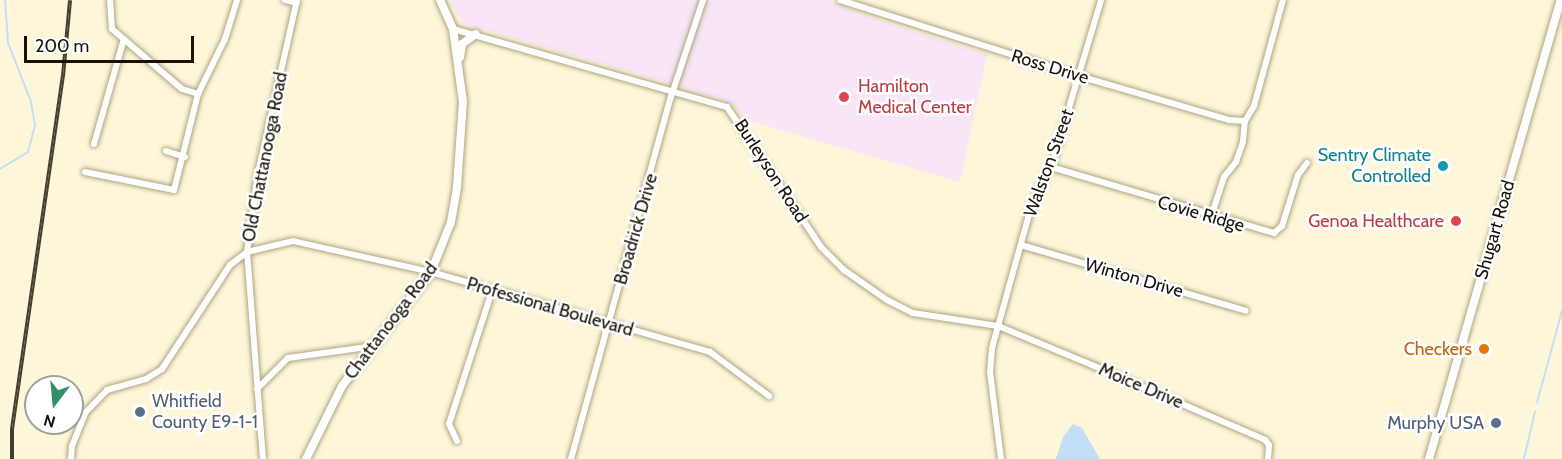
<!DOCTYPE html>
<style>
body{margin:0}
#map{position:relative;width:1562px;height:459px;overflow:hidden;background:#fef6d8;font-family:Cabin,sans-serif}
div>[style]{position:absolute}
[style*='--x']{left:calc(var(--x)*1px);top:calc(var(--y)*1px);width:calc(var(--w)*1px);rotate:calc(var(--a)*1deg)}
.medical>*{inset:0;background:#f8e5f5}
.water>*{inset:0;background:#c4def6}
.stream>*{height:1.5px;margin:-0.75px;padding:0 0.75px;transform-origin:0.75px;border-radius:0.75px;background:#c4def6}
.roads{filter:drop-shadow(0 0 2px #aea582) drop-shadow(0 0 2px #aea582)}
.street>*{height:6px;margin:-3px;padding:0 3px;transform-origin:3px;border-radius:3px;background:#fff}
.secondary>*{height:8px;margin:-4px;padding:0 4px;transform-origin:4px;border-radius:4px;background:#fff}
.rail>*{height:4px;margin-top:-2px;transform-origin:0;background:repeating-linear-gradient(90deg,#fff 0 4.5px,#423e2e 0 9px);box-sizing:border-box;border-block:2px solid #423e2e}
.dots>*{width:16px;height:16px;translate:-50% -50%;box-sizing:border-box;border:3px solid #fff;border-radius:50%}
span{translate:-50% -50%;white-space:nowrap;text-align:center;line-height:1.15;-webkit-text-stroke:5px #fff;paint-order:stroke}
.street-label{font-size:18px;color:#161206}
.health-label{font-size:18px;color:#be3a42}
.left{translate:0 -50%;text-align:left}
.right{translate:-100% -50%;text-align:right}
.culture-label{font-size:18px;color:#0d838f}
.food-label{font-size:18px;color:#c56008}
.service-label{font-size:18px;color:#4e5e75}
.north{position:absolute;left:24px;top:375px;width:60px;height:60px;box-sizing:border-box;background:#fff;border:2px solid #a2a09b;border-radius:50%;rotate:196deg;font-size:16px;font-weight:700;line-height:24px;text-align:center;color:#161206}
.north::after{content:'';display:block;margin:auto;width:21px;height:27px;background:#2f906a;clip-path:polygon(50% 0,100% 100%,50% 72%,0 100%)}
.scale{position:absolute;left:24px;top:36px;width:170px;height:27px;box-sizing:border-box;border:3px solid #161206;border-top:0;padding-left:8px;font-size:18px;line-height:21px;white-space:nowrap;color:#161206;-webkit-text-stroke:4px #fff;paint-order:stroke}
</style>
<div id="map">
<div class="medical">
<div style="clip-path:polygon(450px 0,829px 0,870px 17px,987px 54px,960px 182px,746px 120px,731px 103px,668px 83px,463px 24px)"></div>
</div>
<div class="water">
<div style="clip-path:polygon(1073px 424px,1082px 428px,1100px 459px,1056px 459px,1063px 437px)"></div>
</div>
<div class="stream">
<div style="--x:0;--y:169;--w:33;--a:-31"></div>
<div style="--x:28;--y:152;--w:28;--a:-75"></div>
<div style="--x:35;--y:125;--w:23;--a:-100"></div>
<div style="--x:31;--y:102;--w:63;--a:-111.3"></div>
<div style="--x:8;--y:43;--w:43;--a:-94"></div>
<div style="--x:1537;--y:403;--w:95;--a:-74.8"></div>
<div style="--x:1524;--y:459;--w:48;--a:-76.8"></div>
</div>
<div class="roads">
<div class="street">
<div style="--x:110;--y:0;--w:29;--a:86"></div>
<div style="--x:112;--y:29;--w:92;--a:40.6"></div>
<div style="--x:182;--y:89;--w:17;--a:17"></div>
<div style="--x:285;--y:0;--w:12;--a:14"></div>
<div style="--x:840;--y:0;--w:251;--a:17.6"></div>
<div style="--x:1079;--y:76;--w:156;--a:16.3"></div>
<div style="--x:1229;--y:120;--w:16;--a:4"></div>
<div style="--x:1245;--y:121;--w:17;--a:-59"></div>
<div style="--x:1254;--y:106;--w:110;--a:-74.7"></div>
<div style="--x:453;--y:29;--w:285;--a:15.9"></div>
<div style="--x:727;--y:107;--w:169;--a:56.1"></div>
<div style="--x:821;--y:247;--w:33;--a:45"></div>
<div style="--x:844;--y:270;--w:52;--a:34.9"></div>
<div style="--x:887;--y:300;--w:29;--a:27"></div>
<div style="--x:913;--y:313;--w:86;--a:8.7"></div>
<div style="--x:998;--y:326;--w:102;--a:22.5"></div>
<div style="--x:1092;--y:365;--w:189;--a:23.4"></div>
<div style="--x:1265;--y:440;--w:6;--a:51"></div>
<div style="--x:1269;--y:445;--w:14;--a:94"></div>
<div style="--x:94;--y:144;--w:109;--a:-74.1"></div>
<div style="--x:166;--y:151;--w:20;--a:18"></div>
<div style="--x:1051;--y:167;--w:233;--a:16.5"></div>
<div style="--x:1274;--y:233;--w:11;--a:-41"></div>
<div style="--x:1282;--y:226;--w:53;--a:-72.6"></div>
<div style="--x:1298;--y:175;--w:15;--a:-53"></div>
<div style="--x:85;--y:172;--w:91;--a:11.4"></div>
<div style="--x:174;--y:190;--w:99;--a:-76"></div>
<div style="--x:198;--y:94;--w:61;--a:-63.9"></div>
<div style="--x:225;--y:39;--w:41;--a:-72.9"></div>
<div style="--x:1211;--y:217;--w:42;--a:-72"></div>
<div style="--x:1224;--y:177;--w:19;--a:-51"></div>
<div style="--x:1236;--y:162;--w:21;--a:-71"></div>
<div style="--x:1243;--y:142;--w:21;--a:-85"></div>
<div style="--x:1021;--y:245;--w:234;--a:16.3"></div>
<div style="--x:257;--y:389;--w:44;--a:-45"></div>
<div style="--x:288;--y:358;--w:87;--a:-7.9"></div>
<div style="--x:457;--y:441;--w:19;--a:-115"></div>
<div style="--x:449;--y:424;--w:140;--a:-72.1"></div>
<div style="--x:71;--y:459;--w:13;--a:-86"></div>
<div style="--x:72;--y:446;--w:35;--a:-68"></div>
<div style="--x:85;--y:413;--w:32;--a:-46"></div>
<div style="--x:107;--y:390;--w:41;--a:-15.8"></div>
<div style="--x:146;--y:379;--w:19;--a:-32"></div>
<div style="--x:162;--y:369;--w:124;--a:-56.8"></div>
<div style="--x:230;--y:265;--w:21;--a:-37"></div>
<div style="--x:247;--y:252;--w:47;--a:-13.4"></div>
<div style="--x:293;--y:241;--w:141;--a:12.7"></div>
<div style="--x:431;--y:272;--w:290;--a:16"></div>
<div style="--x:710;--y:352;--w:74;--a:36.7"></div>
<div style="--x:263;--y:459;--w:208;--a:-94.4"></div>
<div style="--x:247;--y:252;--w:80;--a:-82.1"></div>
<div style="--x:258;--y:173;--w:177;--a:-77.3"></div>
<div style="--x:571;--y:459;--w:376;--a:-74.6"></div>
<div style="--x:671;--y:97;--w:102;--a:-71.7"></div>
<div style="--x:1001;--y:459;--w:88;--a:-97.2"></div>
<div style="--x:990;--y:372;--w:24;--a:-85"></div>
<div style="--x:992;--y:348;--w:146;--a:-74.5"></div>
<div style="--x:1031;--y:207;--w:54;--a:-64.9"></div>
<div style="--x:1054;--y:158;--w:165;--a:-73.4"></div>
</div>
<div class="secondary">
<div style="--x:460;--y:57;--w:13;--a:-81"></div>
<div style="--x:462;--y:44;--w:17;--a:-36"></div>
<div style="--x:306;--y:459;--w:81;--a:-63.7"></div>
<div style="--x:342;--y:386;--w:145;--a:-52"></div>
<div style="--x:431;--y:272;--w:54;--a:-68.2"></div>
<div style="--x:451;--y:222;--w:36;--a:-80"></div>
<div style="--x:457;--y:187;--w:85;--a:-86"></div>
<div style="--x:463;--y:102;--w:74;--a:-97.8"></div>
<div style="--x:453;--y:29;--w:32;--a:-114"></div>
<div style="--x:1429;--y:459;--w:478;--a:-74"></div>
</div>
</div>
<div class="rail">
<div style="--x:12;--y:459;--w:30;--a:-90"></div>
<div style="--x:12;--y:429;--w:357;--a:-81.8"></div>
<div style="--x:63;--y:76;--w:76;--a:-84.7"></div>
</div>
<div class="dots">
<div style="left:844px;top:97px;background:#e0444e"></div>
<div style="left:1443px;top:166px;background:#0f9aa8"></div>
<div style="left:1456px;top:221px;background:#e0444e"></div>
<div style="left:1484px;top:349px;background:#e8710a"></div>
<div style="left:140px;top:412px;background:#5c6f8a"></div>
<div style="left:1496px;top:423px;background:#5c6f8a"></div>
</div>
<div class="street-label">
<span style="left:1050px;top:67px;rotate:17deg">Ross Drive</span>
<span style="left:265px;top:157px;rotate:-79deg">Old Chattanooga Road</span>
<span style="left:1049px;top:163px;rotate:-70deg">Walston Street</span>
<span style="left:771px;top:171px;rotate:57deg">Burleyson Road</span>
<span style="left:1201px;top:214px;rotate:16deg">Covie Ridge</span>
<span style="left:636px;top:229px;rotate:-74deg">Broadrick Drive</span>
<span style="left:1495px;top:230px;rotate:-74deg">Shugart Road</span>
<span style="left:1134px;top:278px;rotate:16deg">Winton Drive</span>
<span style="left:550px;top:307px;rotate:16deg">Professional Boulevard</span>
<span style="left:391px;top:321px;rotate:-53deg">Chattanooga Road</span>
<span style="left:1141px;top:386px;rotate:23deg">Moice Drive</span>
</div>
<div class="health-label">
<span class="left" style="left:858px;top:97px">Hamilton<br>Medical Center</span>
<span class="right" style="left:1444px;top:221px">Genoa Healthcare</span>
</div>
<div class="culture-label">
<span class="right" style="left:1431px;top:166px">Sentry Climate<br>Controlled</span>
</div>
<div class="food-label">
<span class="right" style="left:1472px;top:349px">Checkers</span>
</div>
<div class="service-label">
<span class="left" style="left:152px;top:412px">Whitfield<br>County E9-1-1</span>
<span class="right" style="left:1484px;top:423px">Murphy USA</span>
</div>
<div class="north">N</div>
<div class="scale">200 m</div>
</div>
